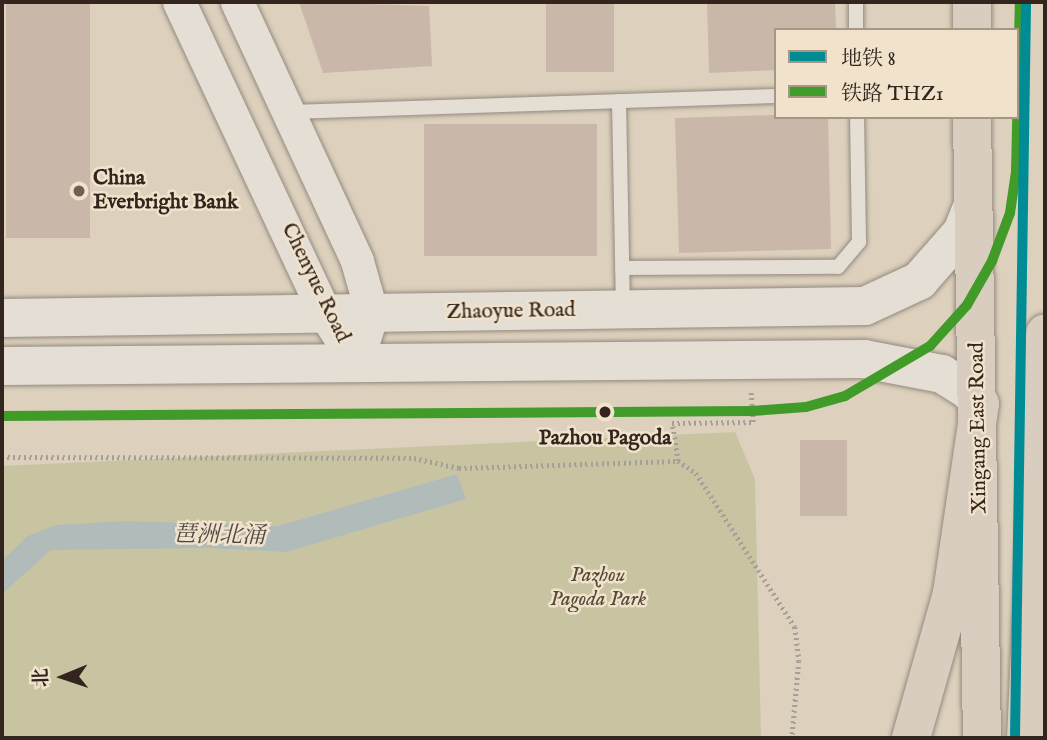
<!DOCTYPE html>
<meta charset="utf-8">
<style>
body{margin:0}
#map{position:relative;width:1047px;height:740px;overflow:hidden;background:#ddd0bd;font-family:"IM FELL English","Noto Serif SC",serif}
div>[style]{position:absolute}
[style*='--x']{left:calc(var(--x)*1px);top:calc(var(--y)*1px);width:calc(var(--w)*1px);rotate:calc(var(--a)*1deg)}
.green>*{inset:0;background:#c8c4a2}
.water>*{inset:0;background:#b1bcba}
.building>*{inset:0;background:#c9b7aa;transform-origin:0 0}
.path>*{height:4.5px;margin-top:-2.25px;transform-origin:0;background:repeating-linear-gradient(90deg,#a59f97 0 2px,transparent 0 5.5px)}
.roads{filter:drop-shadow(0 0 2px #938a7f) drop-shadow(0 0 2px #938a7f)}
.service>*{height:14px;margin:-7px;padding:0 7px;transform-origin:7px;border-radius:7px;background:#e4ded4}
.tertiary>*{height:33px;margin:-16.5px;padding:0 16.5px;transform-origin:16.5px;border-radius:16.5px;background:#e4ded4}
.secondary>*{height:38px;margin:-19px;padding:0 19px;transform-origin:19px;border-radius:19px;background:#e4ded4}
.primary>*{height:38px;margin:-19px;padding:0 19px;transform-origin:19px;border-radius:19px;background:#d8cdbf}
.trunk>*{height:38px;margin:-19px;padding:0 19px;transform-origin:19px;border-radius:19px;background:#d8cdbf}
.rail-1>*{height:10px;margin:-5px;padding:0 5px;transform-origin:5px;border-radius:5px;background:#419b28}
.metro-1>*{height:10px;margin:-5px;padding:0 5px;transform-origin:5px;border-radius:5px;background:#008c95}
.dots>*{width:19px;height:19px;translate:-50% -50%;box-sizing:border-box;border:4px solid #f1e2cc;border-radius:50%}
span{translate:-50% -50%;white-space:nowrap;text-align:center;line-height:1.15;-webkit-text-stroke:5px #f1e2cc;paint-order:stroke}
.poi-label{font-size:21px;color:#33241d;font-weight:700}
.left{translate:0 -50%;text-align:left}
.street-label{font-size:21px;color:#33241d}
.stop-label{font-size:21px;color:#33241d;font-weight:700}
.park-label{font-size:21px;color:#544a38;font-style:italic}
.water-label{font-size:23px;color:#4e4844;font-style:italic}
.frame{position:absolute;inset:0;border:4px solid #33241d;pointer-events:none}
.legend{position:absolute;left:774px;top:28px;width:245px;height:91px;box-sizing:border-box;background:#f1e2cc;border:2px solid #a59686;margin:0;padding:9px 12px;list-style:none;font-size:21px;color:#33241d}
.legend li{display:flex;align-items:center;gap:14px;height:35px}
.legend b{width:35px;border:2px solid #a59686}
.north{position:absolute;left:28px;top:642px;width:70px;height:70px;-webkit-text-stroke:5px #f1e2cc;paint-order:stroke;rotate:268deg;font-size:19px;font-weight:700;line-height:28px;text-align:center;color:#33241d}
.north::after{content:'';display:block;margin:auto;width:24px;height:32px;background:#33241d;clip-path:polygon(50% 0,100% 100%,50% 72%,0 100%)}
</style>
<div id="map">
<div class="green">
<div style="clip-path:polygon(735px 432px,755px 479px,761px 738px,2px 738px,2px 466px)"></div>
</div>
<div class="water">
<div style="clip-path:polygon(457px 474px,466px 499px,286px 552px,210px 548px,51px 550px,2px 594px,2px 561px,28px 536px,55px 525px,127px 521px,278px 526px)"></div>
</div>
<div class="building">
<div style="left:6px;top:2px;width:84px;height:236px"></div>
<div style="clip-path:polygon(299px 2px,429px 6px,432px 66px,323px 73px)"></div>
<div style="left:546px;top:2px;width:68px;height:70px"></div>
<div style="clip-path:polygon(707px 2px,835px 2px,836px 30px,776px 30px,776px 70px,709px 73px)"></div>
<div style="clip-path:polygon(776px 115px,828px 117px,831px 249px,679px 253px,675px 118px)"></div>
<div style="left:597px;top:124px;width:132px;height:173px;rotate:90deg"></div>
<div style="left:800px;top:440px;width:47px;height:76px"></div>
</div>
<div class="path">
<div style="--x:2;--y:457;--w:412;--a:0.1"></div>
<div style="--x:414;--y:458;--w:46;--a:12.5"></div>
<div style="--x:459;--y:468;--w:219;--a:-1.8"></div>
<div style="--x:678;--y:461;--w:22;--a:34"></div>
<div style="--x:696;--y:473;--w:183;--a:57.3"></div>
<div style="--x:795;--y:627;--w:34;--a:83"></div>
<div style="--x:799;--y:661;--w:77;--a:95.2"></div>
<div style="--x:678;--y:461;--w:38;--a:-99"></div>
<div style="--x:672;--y:423;--w:81;--a:-0.7"></div>
<div style="--x:753;--y:422;--w:32;--a:-94"></div>
</div>
<div class="roads">
<div class="service">
<div style="--x:856;--y:2;--w:28;--a:90"></div>
<div style="--x:619;--y:101;--w:205;--a:88.9"></div>
<div style="--x:290;--y:112;--w:486;--a:-1.9"></div>
<div style="--x:622;--y:268;--w:216;--a:-0.3"></div>
<div style="--x:838;--y:267;--w:33;--a:-50"></div>
<div style="--x:859;--y:242;--w:125;--a:-90.9"></div>
</div>
<div class="tertiary">
<div style="--x:179;--y:2;--w:344;--a:64.9"></div>
<div style="--x:325;--y:314;--w:58;--a:57.7"></div>
<div style="--x:237;--y:2;--w:285;--a:65.1"></div>
<div style="--x:357;--y:261;--w:55;--a:74.2"></div>
<div style="--x:372;--y:314;--w:52;--a:108.1"></div>
</div>
<div class="secondary">
<div style="--x:2;--y:318;--w:863;--a:-0.8"></div>
<div style="--x:865;--y:306;--w:60;--a:-24.8"></div>
<div style="--x:919;--y:281;--w:65;--a:-48.7"></div>
<div style="--x:962;--y:232;--w:29;--a:-68"></div>
<div style="--x:2;--y:366;--w:862;--a:-0.47"></div>
<div style="--x:864;--y:359;--w:79;--a:10.9"></div>
<div style="--x:942;--y:374;--w:31;--a:32"></div>
<div style="--x:968;--y:390;--w:18;--a:49"></div>
</div>
<div class="primary">
<div style="--x:972;--y:30;--w:28;--a:-90"></div>
<div style="--x:972;--y:117;--w:621;--a:89.08"></div>
<div style="--x:1026;--y:738;--w:405;--a:-87.3"></div>
</div>
<div class="trunk">
<div style="--x:1045;--y:352;--w:12;--a:90"></div>
<div style="--x:911;--y:738;--w:151;--a:-74.2"></div>
<div style="--x:952;--y:593;--w:191;--a:-81.6"></div>
</div>
</div>
<div class="rail-1">
<div style="--x:2;--y:416;--w:750;--a:-0.38"></div>
<div style="--x:752;--y:411;--w:54;--a:-4.2"></div>
<div style="--x:806;--y:407;--w:41;--a:-15.8"></div>
<div style="--x:845;--y:396;--w:99;--a:-30.5"></div>
<div style="--x:930;--y:346;--w:55;--a:-47.9"></div>
<div style="--x:967;--y:305;--w:51;--a:-60.4"></div>
<div style="--x:992;--y:261;--w:51;--a:-69.4"></div>
<div style="--x:1010;--y:213;--w:41;--a:-81.7"></div>
<div style="--x:1016;--y:172;--w:170;--a:-88.7"></div>
</div>
<div class="metro-1">
<div style="--x:1015;--y:738;--w:736;--a:-89.14"></div>
</div>
<div class="dots">
<div style="left:79px;top:191px;background:#6e6055"></div>
<div style="left:605px;top:412px;background:#33241d"></div>
</div>
<div class="poi-label">
<span class="left" style="left:93px;top:191px">China<br>Everbright Bank</span>
</div>
<div class="street-label">
<span style="left:315px;top:283px;rotate:64deg">Chenyue Road</span>
<span style="left:511px;top:312px;rotate:-1deg">Zhaoyue Road</span>
<span style="left:979px;top:428px;rotate:-91deg">Xingang East Road</span>
</div>
<div class="stop-label">
<span style="left:605px;top:439px">Pazhou Pagoda</span>
</div>
<div class="park-label">
<span style="left:598px;top:588px">Pazhou<br>Pagoda Park</span>
</div>
<div class="water-label">
<span style="left:219px;top:536px;rotate:1deg">琶洲北涌</span>
</div>
<div class="frame"></div>
<ul class="legend">
<li><b style="height:9px;background:#008c95"></b>地铁 8</li>
<li><b style="height:9px;background:#419b28"></b>铁路 THZ1</li>
</ul>
<div class="north">北</div>
</div>
